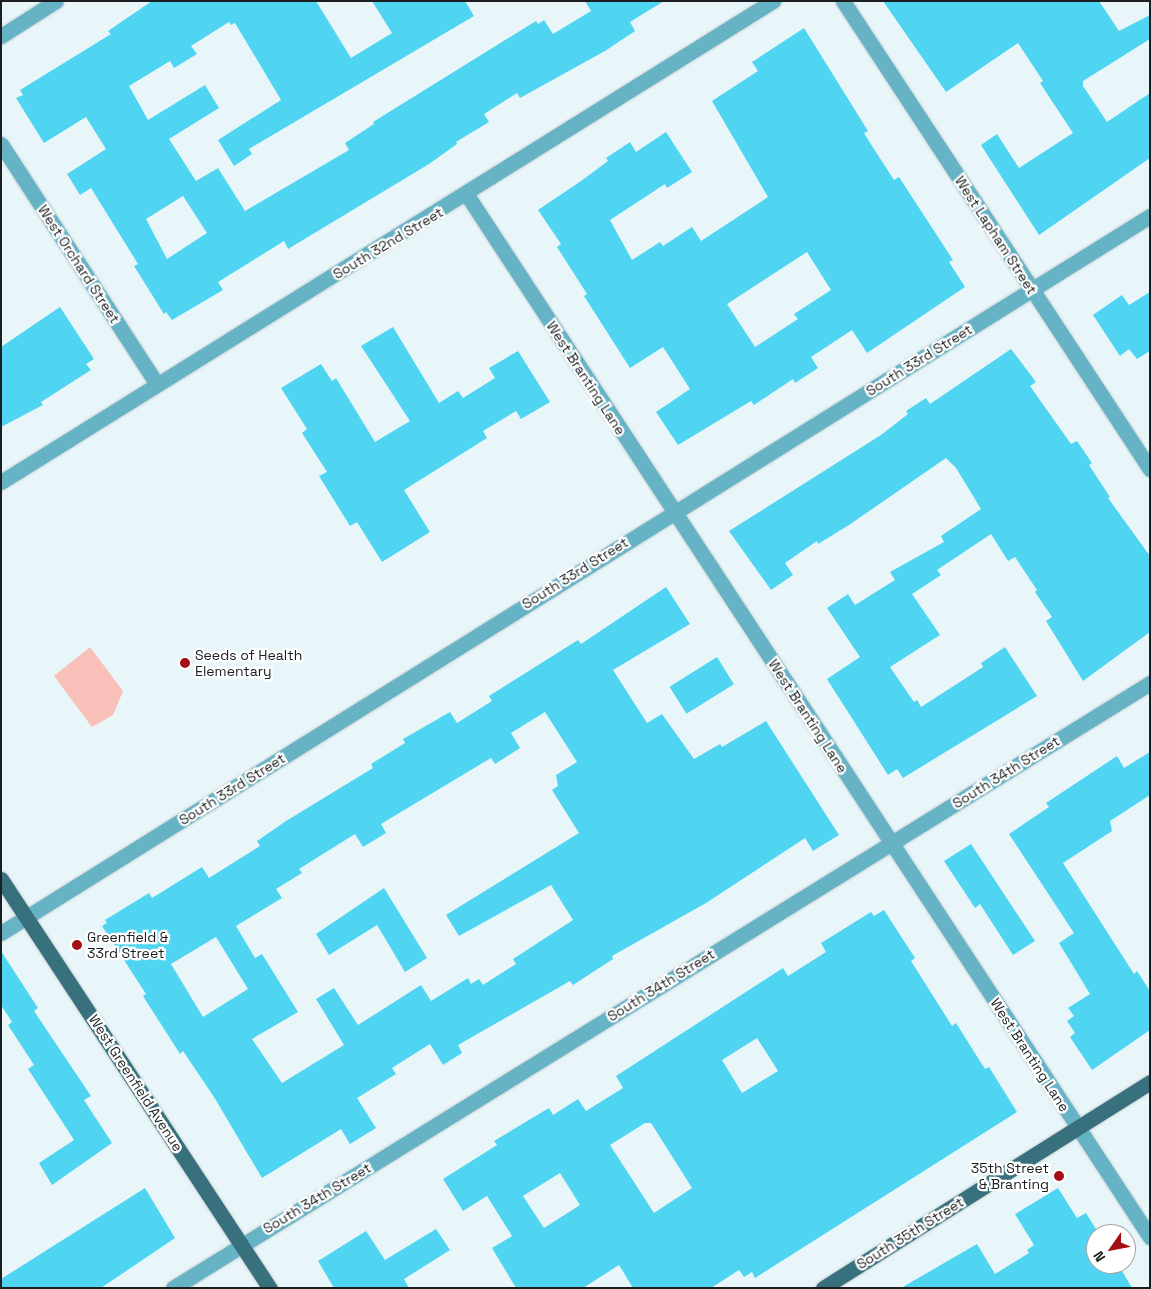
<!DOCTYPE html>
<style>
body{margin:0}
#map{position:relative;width:1151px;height:1289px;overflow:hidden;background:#e9f6f9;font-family:"Space Grotesk",sans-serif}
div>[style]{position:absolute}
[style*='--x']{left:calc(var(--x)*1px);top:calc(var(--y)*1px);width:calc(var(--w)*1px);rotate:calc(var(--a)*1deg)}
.green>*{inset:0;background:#f8c0b9}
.building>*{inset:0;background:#4fd5f1;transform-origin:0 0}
.roads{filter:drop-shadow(0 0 1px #c4cfd2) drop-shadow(0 0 1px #c4cfd2)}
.minor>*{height:15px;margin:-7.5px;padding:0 7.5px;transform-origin:7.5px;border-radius:7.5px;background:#66b3c6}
.major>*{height:15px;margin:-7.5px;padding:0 7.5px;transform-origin:7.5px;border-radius:7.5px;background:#39707d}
.dots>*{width:14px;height:14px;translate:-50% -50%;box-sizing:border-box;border:2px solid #fff;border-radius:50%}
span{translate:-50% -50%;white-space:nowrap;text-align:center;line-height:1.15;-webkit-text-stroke:4.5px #fff;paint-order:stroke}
.street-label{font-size:14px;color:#1b1f21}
.poi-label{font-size:14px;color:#1b1f21}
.left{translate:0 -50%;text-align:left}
.right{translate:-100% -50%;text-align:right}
.frame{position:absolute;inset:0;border:2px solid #1b1f21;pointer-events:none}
.north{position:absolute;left:1086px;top:1224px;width:50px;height:50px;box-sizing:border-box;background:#fff;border:1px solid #a4a5a6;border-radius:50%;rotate:237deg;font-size:14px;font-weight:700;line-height:20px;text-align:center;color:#1b1f21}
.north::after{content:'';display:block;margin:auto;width:18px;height:22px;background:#a50d17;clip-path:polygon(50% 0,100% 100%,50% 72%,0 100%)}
</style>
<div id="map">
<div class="green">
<div style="clip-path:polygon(90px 647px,123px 691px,113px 715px,92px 727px,54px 676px)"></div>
</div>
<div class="building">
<div style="clip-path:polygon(evenodd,152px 1px,316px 1px,351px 58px,392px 33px,372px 1px,465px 1px,474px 16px,249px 149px,252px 154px,234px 166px,218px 140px,281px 100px,235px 23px,231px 25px,229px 22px,191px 46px,197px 54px,174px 68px,170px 61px,129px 86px,148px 120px,205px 85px,219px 108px,169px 139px,196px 181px,218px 168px,245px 211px,349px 150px,345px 143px,374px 124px,373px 122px,536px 21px,538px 24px,544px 20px,553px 34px,591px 11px,585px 1px,664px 1px,630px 22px,635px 31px,605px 51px,520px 98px,517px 93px,484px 114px,489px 122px,456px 142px,457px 144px,429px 164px,288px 249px,284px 241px,218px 282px,223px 290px,172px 320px,166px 312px,164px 314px,134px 266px,138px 264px,91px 188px,80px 195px,67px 174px,106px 149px,86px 117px,44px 143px,16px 98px,23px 95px,20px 90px,111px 34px,108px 31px,152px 1px,183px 196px,207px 233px,167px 259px,146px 219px,183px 196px)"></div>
<div style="clip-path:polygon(883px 1px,1099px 1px,1119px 31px,1150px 15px,1150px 39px,1083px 81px,1083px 86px,1107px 122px,1150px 93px,1150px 158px,1039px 235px,981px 145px,997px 134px,1019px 168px,1073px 133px,1040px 83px,1043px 81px,1018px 43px,946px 92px)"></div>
<div style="clip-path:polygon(evenodd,804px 28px,868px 131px,864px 133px,872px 146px,894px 180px,899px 177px,953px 260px,949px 262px,965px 287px,867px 353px,852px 330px,811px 357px,818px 368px,795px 383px,793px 379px,754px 405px,751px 401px,678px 445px,656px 412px,690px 389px,663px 347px,630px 368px,584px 296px,587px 294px,557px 247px,561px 244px,538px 210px,581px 181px,608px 161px,606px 158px,630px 142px,636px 152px,666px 132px,692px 172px,667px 188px,665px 184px,610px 220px,632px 260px,660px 242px,663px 246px,692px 227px,701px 241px,768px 197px,712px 101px,758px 71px,752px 62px,804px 28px,807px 252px,831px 290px,794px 314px,798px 319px,755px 347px,727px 304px,807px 252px)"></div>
<div style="clip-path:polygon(1150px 292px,1150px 351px,1137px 359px,1129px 349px,1120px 356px,1093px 315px,1122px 295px,1129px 305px)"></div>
<div style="clip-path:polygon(60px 307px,94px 359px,86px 364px,91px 370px,41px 402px,43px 405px,1px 427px,1px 347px)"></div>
<div style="clip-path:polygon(393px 327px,439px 403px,458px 391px,463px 398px,495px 378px,489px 368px,518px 351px,550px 402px,521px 419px,516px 411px,483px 431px,487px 438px,404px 490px,430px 532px,382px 562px,357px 522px,350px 526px,319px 476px,327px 472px,302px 433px,307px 429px,281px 388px,321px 364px,332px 381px,336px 378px,375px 442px,410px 421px,361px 346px)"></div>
<div style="clip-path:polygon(1011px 349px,1036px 382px,1030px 386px,1071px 444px,1077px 441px,1092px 463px,1089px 465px,1110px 497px,1108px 498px,1150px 556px,1150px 632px,1083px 681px,1046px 621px,1052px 617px,1035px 592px,1037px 590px,1015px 557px,1008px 561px,991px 534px,937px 570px,941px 575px,912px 594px,940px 635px,890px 667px,914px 702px,917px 700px,921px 707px,983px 667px,981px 663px,1005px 647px,1037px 696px,903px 778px,897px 769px,888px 775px,827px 679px,860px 657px,827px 608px,848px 594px,855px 605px,895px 580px,890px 572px,944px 542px,941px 536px,981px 509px,956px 468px,946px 458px,849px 525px,818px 544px,817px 541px,785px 563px,793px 575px,771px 590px,729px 531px,881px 435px,908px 414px,906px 411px,926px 398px,930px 404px)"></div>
<div style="clip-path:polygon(evenodd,666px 587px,690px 624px,613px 670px,647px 723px,662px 714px,694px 759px,720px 744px,722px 747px,766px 721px,839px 835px,813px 851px,805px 838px,706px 903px,612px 956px,613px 959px,573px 985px,570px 981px,458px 1045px,462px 1053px,443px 1065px,430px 1044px,392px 1068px,396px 1074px,357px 1098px,376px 1128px,350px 1144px,341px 1129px,262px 1178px,214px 1097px,183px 1051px,180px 1054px,143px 996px,146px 994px,102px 926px,107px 923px,105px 920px,149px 893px,152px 898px,202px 867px,209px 878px,260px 846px,257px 841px,286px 821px,373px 768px,371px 764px,405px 743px,403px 739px,450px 712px,457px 723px,492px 701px,489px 696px,578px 640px,581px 644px,666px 587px,545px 712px,577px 762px,556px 775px,558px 786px,552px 790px,579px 833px,446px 915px,459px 936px,551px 885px,573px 920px,513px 959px,516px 964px,483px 985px,479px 979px,471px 984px,468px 978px,431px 1001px,421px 985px,358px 1025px,334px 988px,316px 999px,344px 1045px,282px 1083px,252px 1039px,298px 1012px,262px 954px,255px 958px,236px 926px,282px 898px,276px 889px,302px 873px,299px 869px,355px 834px,363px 847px,386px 833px,381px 824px,491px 758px,495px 764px,520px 748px,511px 733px,545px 712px,666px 587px,216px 937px,248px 989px,203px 1017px,171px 964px,216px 937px)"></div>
<div style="left:717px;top:657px;width:32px;height:56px;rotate:58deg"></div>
<div style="clip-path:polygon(1150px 752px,1150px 795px,1110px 821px,1112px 831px,1063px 863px,1134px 974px,1137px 971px,1150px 991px,1150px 1030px,1092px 1070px,1070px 1037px,1075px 1033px,1067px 1021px,1074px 1016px,1068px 1008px,1090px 994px,1059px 943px,1074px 933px,1009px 834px,1049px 807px,1046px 803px,1117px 756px,1124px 768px)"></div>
<div style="clip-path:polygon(971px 844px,1035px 941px,1013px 955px,980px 904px,975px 908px,944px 861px)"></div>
<div style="clip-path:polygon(384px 888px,427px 958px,405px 972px,377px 925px,329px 955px,316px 934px)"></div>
<div style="clip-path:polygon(evenodd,884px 910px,915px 958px,911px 961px,952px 1026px,956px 1023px,985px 1069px,989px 1067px,1017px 1112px,755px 1278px,752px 1272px,744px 1277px,739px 1270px,711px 1288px,633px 1288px,619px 1265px,583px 1288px,516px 1288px,492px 1248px,512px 1236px,487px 1196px,463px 1211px,443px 1179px,497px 1145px,494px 1141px,549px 1108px,553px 1115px,578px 1099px,586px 1111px,623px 1088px,616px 1076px,783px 968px,788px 976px,826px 952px,821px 943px,871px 912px,874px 916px,884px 910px,757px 1038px,778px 1071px,742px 1093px,722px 1060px,757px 1038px,884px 910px,645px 1123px,651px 1123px,692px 1188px,654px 1213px,610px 1145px,645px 1123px,884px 910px,560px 1173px,580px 1205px,544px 1228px,523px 1196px,560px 1173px)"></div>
<div style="clip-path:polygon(1px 951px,38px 1008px,34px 1011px,91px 1096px,84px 1100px,112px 1143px,52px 1185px,39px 1163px,74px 1140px,28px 1069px,34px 1065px,8px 1025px,12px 1022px,1px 1005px)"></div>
<div style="clip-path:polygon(145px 1188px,175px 1238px,101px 1288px,1px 1288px,1px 1279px)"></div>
<div style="clip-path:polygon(1058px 1188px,1077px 1218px,1086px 1213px,1099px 1234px,1096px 1234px,1096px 1264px,1118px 1264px,1132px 1288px,901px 1288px,977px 1244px,995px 1274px,1029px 1253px,1027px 1250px,1034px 1245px,1015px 1214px)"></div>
<div style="clip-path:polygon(436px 1229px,450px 1250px,404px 1279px,409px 1288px,334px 1288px,318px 1261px,366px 1231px,385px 1260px)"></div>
</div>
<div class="roads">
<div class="minor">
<div style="--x:843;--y:1;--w:560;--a:56.74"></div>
<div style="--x:1;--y:36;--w:65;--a:-32.5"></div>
<div style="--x:1;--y:144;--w:286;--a:57"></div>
<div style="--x:467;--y:195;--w:1246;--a:56.76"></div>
<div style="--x:1;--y:482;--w:910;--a:-31.93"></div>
<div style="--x:1;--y:933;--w:1354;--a:-31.97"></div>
<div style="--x:173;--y:1288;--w:1149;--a:-31.77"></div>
</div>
<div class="major">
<div style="--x:1;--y:879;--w:490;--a:56.7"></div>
<div style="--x:823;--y:1288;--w:386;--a:-32.2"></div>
</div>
</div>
<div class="dots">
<div style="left:185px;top:663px;background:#a50d17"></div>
<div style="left:77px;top:945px;background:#a50d17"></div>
<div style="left:1059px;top:1176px;background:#a50d17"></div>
</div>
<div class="street-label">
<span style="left:996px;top:235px;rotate:57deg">West Lapham Street</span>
<span style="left:388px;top:243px;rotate:-31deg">South 32nd Street</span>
<span style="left:79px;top:264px;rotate:57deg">West Orchard Street</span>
<span style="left:919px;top:360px;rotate:-32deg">South 33rd Street</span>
<span style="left:586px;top:378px;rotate:57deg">West Branting Lane</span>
<span style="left:575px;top:573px;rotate:-32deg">South 33rd Street</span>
<span style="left:808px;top:716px;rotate:57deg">West Branting Lane</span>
<span style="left:1006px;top:772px;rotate:-32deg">South 34th Street</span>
<span style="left:232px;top:789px;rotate:-32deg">South 33rd Street</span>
<span style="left:661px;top:985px;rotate:-32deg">South 34th Street</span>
<span style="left:1030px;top:1055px;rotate:57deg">West Branting Lane</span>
<span style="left:136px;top:1083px;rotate:57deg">West Greenfield Avenue</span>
<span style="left:317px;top:1198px;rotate:-31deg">South 34th Street</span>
<span style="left:910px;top:1233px;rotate:-32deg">South 35th Street</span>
</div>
<div class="poi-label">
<span class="left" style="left:195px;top:663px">Seeds of Health<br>Elementary</span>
<span class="left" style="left:87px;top:945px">Greenfield &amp;<br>33rd Street</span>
<span class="right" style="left:1049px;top:1176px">35th Street<br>&amp; Branting</span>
</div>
<div class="frame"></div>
<div class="north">N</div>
</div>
